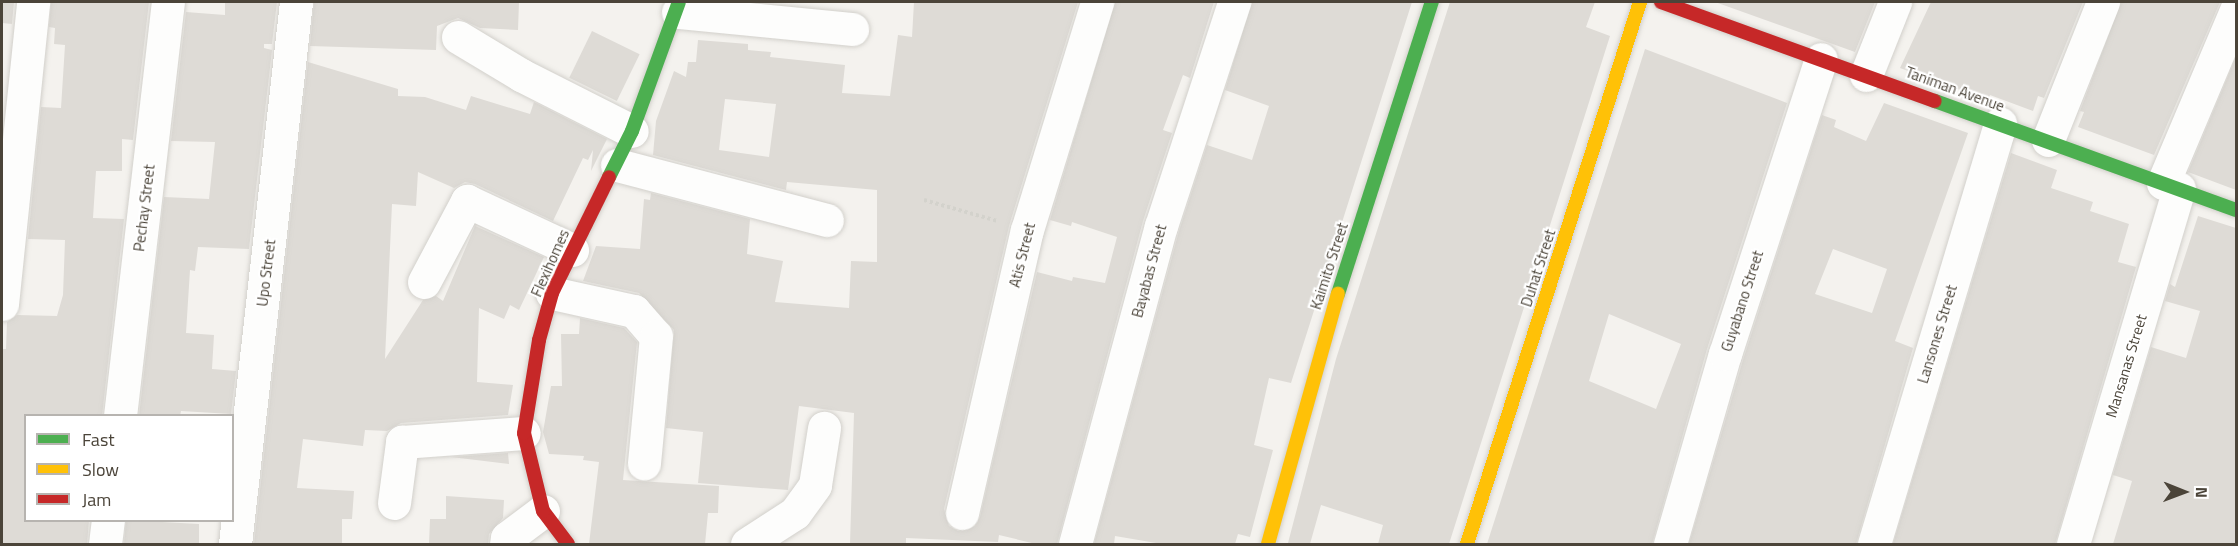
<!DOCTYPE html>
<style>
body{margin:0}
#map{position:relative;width:2238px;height:546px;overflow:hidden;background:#f4f2ee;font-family:"Titillium Web",sans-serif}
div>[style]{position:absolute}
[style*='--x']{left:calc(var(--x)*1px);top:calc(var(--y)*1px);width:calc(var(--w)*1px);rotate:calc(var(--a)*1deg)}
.building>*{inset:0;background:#dedbd6;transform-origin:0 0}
.path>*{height:4px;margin-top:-2px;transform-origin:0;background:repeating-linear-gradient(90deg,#d3d2cc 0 3px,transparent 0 6px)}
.roads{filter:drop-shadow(0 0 2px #d2d0cb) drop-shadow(0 0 2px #d2d0cb)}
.street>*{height:33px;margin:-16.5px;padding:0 16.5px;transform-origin:16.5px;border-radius:16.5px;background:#fdfdfc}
.fast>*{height:14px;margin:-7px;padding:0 7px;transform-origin:7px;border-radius:7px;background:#4caf50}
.slow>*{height:14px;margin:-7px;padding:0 7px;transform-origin:7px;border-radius:7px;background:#ffc107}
.jam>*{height:14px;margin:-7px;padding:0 7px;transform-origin:7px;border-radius:7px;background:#c62828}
span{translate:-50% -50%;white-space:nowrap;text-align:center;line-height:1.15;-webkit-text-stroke:4.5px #fff;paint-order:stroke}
.street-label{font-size:15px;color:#4b4439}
.frame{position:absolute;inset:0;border:3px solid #4b4439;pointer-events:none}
.legend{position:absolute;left:24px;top:414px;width:210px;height:108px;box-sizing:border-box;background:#fff;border:2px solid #b7b4b0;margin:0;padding:8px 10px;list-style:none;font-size:18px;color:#4b4439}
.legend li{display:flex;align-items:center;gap:12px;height:30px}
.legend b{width:30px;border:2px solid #b7b4b0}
.north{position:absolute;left:2154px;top:462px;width:60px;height:60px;-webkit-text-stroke:4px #fff;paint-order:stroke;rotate:91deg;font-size:16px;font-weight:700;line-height:24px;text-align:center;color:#4b4439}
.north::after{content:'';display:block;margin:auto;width:21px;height:27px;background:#4b4439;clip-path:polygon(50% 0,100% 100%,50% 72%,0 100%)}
</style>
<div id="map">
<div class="building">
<div style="clip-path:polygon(2px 2px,14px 2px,12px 24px,2px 23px)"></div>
<div style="clip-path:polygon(51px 2px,149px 2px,133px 140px,122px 139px,122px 171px,96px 171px,93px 218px,124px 219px,102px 416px,26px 416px,26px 520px,89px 520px,87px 544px,2px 544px,2px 349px,6px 349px,7px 322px,17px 315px,57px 316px,63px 295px,65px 240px,28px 239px,41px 107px,61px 108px,65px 45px,54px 44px,55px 28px,49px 27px)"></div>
<div style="clip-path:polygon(225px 2px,277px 2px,272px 44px,264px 44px,264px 48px,272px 50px,249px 249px,198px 247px,195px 271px,190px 270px,186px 333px,214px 335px,212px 369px,236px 371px,231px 414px,181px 411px,180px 416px,139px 416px,164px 197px,209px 199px,215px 142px,171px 141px,186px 12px,225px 15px)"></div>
<div style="clip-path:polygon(314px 2px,519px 2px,518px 30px,480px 28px,458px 18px,437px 26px,436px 50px,310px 46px)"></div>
<div style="clip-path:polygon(evenodd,914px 2px,1078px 2px,1009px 226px,944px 509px,949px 526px,958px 531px,975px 526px,980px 517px,1037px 272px,1072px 281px,1073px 277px,1105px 283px,1117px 237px,1072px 222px,1071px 226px,1050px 220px,1115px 2px,1214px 2px,1190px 78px,1183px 75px,1163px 130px,1172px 133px,1143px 221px,1057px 544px,1036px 544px,999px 535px,998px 542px,906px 538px,906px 544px,850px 544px,854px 413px,799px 406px,788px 490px,698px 483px,703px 432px,666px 428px,674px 330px,639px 293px,583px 281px,596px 246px,640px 249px,644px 199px,650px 200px,651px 193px,750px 219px,747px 254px,783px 261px,775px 302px,849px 308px,851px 261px,877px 262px,877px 190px,787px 182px,786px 190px,653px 155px,656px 121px,674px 71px,686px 77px,688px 62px,696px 62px,698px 40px,748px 44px,748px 50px,771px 52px,770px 57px,845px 65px,842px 93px,890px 96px,898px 35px,912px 37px,914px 2px,725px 99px,776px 104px,769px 157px,719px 150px,725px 99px)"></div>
<div style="clip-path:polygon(1252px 2px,1412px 2px,1291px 383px,1269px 378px,1254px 445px,1273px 450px,1250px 537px,1238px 534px,1235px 544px,1162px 544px,1115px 536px,1114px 544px,1094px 544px,1179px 231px,1207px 145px,1252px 160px,1269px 106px,1225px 90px)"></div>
<div style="clip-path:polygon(1450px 2px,1595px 2px,1586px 27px,1610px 36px,1449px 544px,1378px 544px,1383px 525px,1321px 505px,1310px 544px,1292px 544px,1288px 543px,1336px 359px)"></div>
<div style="clip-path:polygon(1715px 2px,1875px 2px,1855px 52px)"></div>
<div style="clip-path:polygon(1931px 2px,2083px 2px,2044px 98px,2038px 96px,2033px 111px,1990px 95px,1988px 100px,1900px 68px)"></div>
<div style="clip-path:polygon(2121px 2px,2220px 2px,2154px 155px,2078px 127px,2084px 112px,2080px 111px)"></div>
<div style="left:592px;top:31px;width:53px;height:52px;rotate:26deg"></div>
<div style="clip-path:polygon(evenodd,1645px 49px,1787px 103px,1707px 349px,1652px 544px,1487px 544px,1645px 49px,1609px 314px,1681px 344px,1656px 409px,1589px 381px,1609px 314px)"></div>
<div style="clip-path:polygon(2236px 57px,2236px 190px,2188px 172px)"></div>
<div style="clip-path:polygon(308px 62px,398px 89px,398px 96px,425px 97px,466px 110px,471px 96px,530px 114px,534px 102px,607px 139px,591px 171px,593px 150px,588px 160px,583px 158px,553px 221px,475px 184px,465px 182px,454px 188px,418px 172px,416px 206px,392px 204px,385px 359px,423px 300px,436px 296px,443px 301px,475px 226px,544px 257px,519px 310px,510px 305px,504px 319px,479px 308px,477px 382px,513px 385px,508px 415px,401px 423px,387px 431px,365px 430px,363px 446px,303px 439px,297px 488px,354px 491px,352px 519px,342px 519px,342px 544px,254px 544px)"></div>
<div style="clip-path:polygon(evenodd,1884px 103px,1968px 133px,1895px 341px,1913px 348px,1856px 544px,1689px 544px,1743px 360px,1822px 115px,1836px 120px,1834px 127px,1866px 141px,1884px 103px,1833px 249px,1887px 269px,1872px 313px,1815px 294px,1833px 249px)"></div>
<div style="clip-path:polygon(2011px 153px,2057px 170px,2051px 188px,2093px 202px,2090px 211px,2129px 224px,2118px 262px,2136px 267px,2055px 544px,1893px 544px)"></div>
<div style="clip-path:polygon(2198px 216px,2236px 228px,2236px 544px,2113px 544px,2132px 481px,2113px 475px,2151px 347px,2186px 358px,2200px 311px,2165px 301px,2170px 284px,2175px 287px)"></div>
<div style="clip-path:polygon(580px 318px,624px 328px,637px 342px,623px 480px,719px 486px,718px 513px,708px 513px,705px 544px,589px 544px,599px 462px,583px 460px,584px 456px,549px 454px,543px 432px,551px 386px,562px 386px,561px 334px,579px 334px)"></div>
<div style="clip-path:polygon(508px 453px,509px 464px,451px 457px)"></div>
<div style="clip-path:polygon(446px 496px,504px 500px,503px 518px,489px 534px,488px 544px,429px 544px,430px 519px,446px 519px)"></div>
<div style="clip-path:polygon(126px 520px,199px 524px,199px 544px,124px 544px)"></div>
</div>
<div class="path">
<div style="--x:924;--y:200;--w:76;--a:16"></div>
</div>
<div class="roads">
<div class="street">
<div style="--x:678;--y:12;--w:175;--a:5.6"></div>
<div style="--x:458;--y:37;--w:74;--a:31.1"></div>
<div style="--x:521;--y:75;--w:124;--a:26.8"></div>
<div style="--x:1866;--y:75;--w:79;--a:-68.3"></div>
<div style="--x:2048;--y:140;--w:149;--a:-68.3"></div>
<div style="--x:617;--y:165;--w:217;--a:14.7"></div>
<div style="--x:2163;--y:183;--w:188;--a:-67.1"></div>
<div style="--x:424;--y:282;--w:92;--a:-62"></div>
<div style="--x:467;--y:201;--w:116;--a:25"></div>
<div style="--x:552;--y:293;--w:84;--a:12.4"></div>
<div style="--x:634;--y:311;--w:33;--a:49"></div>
<div style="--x:656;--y:336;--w:128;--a:95.4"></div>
<div style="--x:2;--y:304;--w:304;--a:-84.1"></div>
<div style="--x:120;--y:416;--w:417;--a:-83.4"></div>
<div style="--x:394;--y:503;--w:62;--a:-82.5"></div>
<div style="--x:402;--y:442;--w:122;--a:-4.2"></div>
<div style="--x:962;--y:513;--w:290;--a:-77.1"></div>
<div style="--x:1027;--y:230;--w:239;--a:-72.9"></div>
<div style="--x:105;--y:544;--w:24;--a:-83"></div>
<div style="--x:235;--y:544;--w:545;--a:-83.58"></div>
<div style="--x:506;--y:544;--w:6;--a:-81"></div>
<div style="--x:507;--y:538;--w:45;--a:-36.9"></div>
<div style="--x:747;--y:544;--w:57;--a:-32.9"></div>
<div style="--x:795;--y:513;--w:34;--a:-54"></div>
<div style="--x:815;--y:485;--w:58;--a:-81"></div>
<div style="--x:1075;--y:544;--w:329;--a:-74.9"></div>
<div style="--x:1161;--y:226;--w:236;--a:-71.9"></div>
<div style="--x:1670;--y:544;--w:198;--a:-73.9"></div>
<div style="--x:1725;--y:354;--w:310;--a:-72"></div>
<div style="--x:1874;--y:544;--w:439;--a:-73.3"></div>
<div style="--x:2073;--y:544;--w:371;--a:-73.4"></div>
</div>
<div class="fast">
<div style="--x:1935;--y:101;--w:320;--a:19.9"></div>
<div style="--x:609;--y:177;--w:51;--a:-63.4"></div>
<div style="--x:632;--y:131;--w:137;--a:-70"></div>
<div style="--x:1338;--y:294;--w:307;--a:-72.2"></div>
</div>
<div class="slow">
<div style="--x:1268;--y:544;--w:260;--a:-74.4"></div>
<div style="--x:1467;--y:544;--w:569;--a:-72.3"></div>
</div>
<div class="jam">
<div style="--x:1661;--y:2;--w:291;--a:19.9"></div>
<div style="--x:568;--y:544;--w:41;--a:-127.1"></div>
<div style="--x:543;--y:511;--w:80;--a:-103.7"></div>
<div style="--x:524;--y:433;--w:94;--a:-80.8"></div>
<div style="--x:539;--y:340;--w:49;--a:-74.5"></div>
<div style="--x:552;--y:293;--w:129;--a:-63.8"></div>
</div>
</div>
<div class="street-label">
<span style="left:1955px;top:89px;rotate:20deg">Taniman Avenue</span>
<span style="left:144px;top:208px;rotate:-83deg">Pechay Street</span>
<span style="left:1022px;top:255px;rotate:-76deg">Atis Street</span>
<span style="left:550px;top:263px;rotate:-66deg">Flexihomes</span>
<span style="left:1329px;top:266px;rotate:-72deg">Kaimito Street</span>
<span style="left:1538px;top:268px;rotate:-72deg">Duhat Street</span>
<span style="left:1149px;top:271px;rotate:-75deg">Bayabas Street</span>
<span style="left:266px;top:273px;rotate:-83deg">Upo Street</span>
<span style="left:1742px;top:301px;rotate:-72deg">Guyabano Street</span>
<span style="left:1937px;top:334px;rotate:-73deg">Lansones Street</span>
<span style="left:2126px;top:366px;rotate:-73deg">Mansanas Street</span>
</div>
<div class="frame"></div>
<ul class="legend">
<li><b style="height:8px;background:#4caf50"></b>Fast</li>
<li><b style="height:8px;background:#ffc107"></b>Slow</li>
<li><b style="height:8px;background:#c62828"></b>Jam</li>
</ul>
<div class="north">N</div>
</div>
